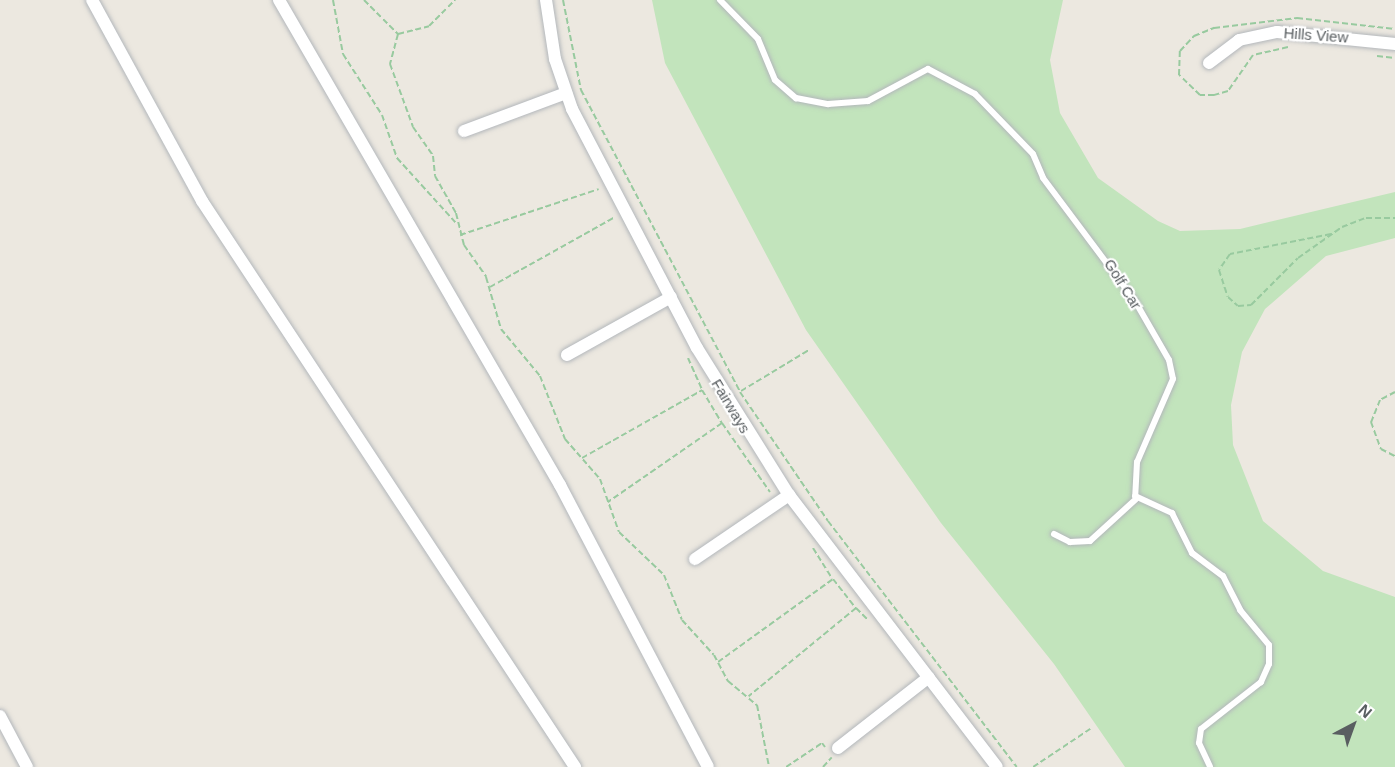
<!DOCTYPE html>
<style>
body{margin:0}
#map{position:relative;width:1395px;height:767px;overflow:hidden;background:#ece8e0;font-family:Arial,sans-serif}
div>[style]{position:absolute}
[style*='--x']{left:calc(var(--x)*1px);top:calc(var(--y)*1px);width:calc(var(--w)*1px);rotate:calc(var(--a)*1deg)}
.green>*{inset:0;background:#c2e4bc}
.path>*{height:2px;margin-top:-1px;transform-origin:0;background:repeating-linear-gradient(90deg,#98ca9f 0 6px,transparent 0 9px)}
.roads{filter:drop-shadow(0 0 2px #b3b7bb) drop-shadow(0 0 2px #b3b7bb)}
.lane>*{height:6px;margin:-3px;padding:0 3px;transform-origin:3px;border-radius:3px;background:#fff}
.street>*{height:12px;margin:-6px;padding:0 6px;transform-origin:6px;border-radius:6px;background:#fff}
span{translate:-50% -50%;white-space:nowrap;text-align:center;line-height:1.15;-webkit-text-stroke:4.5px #fff;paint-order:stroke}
.street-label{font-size:15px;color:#595e61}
.north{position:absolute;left:1323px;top:695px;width:60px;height:60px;-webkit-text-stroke:4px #fff;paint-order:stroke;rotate:41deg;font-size:16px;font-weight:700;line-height:24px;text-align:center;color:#595e61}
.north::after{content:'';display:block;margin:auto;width:21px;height:27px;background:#595e61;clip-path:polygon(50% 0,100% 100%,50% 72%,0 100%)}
</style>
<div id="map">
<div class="green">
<div style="clip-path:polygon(652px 0,1063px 0,1050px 60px,1060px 113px,1098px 178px,1158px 221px,1180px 231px,1240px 229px,1395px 192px,1395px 238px,1326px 256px,1265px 309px,1242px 352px,1231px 405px,1233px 445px,1263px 521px,1323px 571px,1395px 597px,1395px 767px,1125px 767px,1054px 664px,941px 523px,806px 330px,665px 63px)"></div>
</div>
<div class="path">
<div style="--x:333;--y:0;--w:55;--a:79.5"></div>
<div style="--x:343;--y:54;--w:72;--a:57.4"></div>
<div style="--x:382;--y:115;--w:46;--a:70.8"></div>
<div style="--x:397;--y:158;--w:88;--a:47.8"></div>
<div style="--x:364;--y:0;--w:48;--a:45"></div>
<div style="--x:398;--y:34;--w:31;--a:105"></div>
<div style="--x:390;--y:64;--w:67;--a:69.9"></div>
<div style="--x:413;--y:127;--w:35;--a:55"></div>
<div style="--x:433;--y:156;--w:20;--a:84"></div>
<div style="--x:435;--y:176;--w:43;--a:60.4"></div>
<div style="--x:456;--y:213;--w:33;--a:76"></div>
<div style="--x:464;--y:245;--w:39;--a:55"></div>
<div style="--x:486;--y:277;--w:54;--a:73.9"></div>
<div style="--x:501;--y:329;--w:61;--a:50.3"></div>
<div style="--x:540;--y:376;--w:68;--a:68.4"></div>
<div style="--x:565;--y:439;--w:53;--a:48.8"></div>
<div style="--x:600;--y:479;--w:56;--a:70.3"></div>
<div style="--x:619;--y:532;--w:62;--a:43.7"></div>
<div style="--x:664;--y:575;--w:48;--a:68.2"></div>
<div style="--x:682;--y:620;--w:47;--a:47.6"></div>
<div style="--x:714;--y:655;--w:30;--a:62"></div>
<div style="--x:728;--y:681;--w:38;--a:40"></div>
<div style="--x:757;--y:705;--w:63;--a:79"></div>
<div style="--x:563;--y:0;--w:92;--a:78.7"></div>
<div style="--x:581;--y:90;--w:341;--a:62.2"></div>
<div style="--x:740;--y:392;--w:156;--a:55.7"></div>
<div style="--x:828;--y:521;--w:310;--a:52.5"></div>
<div style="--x:398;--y:34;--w:32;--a:-14"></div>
<div style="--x:429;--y:26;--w:37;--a:-45"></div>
<div style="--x:1288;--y:47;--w:36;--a:167"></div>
<div style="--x:1253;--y:55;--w:44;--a:124.8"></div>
<div style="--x:1228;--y:91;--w:15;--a:164"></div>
<div style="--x:1214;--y:95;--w:14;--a:180"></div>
<div style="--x:1200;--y:95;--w:29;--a:-136"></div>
<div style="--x:1179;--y:75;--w:24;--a:-88"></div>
<div style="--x:1180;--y:51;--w:21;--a:-47"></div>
<div style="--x:1194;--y:36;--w:22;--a:-22"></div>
<div style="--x:1214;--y:28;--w:84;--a:-6.9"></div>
<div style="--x:1297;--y:18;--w:99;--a:6.4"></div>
<div style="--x:1377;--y:56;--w:18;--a:6"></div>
<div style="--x:1331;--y:234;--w:103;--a:168.8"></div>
<div style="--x:1230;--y:254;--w:19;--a:125"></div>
<div style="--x:1219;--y:270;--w:28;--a:72"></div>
<div style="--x:1228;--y:297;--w:13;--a:42"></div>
<div style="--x:1238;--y:306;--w:13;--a:-4"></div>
<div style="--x:1251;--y:305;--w:66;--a:-45"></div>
<div style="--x:1298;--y:258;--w:54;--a:-35.2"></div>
<div style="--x:1342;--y:227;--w:26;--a:-21"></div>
<div style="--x:1366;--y:218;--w:29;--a:0"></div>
<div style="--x:460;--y:235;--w:146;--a:-18.3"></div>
<div style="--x:490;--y:287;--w:143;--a:-29.2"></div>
<div style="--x:688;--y:358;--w:34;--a:66"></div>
<div style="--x:741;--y:391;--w:79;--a:-31.1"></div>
<div style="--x:1395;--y:392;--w:17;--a:152"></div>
<div style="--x:1380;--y:400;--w:24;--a:112"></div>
<div style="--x:1371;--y:422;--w:29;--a:70"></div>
<div style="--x:1381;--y:449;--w:16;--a:27"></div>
<div style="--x:722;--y:423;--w:84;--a:55.2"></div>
<div style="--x:582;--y:458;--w:138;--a:-29.5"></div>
<div style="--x:702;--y:390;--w:39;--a:59"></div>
<div style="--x:722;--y:423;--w:139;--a:145.3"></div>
<div style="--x:813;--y:548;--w:36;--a:58"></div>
<div style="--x:856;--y:608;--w:16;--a:45"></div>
<div style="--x:718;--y:662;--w:142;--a:-35.8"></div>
<div style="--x:833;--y:579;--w:37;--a:52"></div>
<div style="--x:856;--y:608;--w:139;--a:140.6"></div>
<div style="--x:786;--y:767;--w:43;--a:-33.7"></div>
<div style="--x:822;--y:743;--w:5;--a:53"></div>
<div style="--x:823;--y:767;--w:13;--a:-48"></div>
<div style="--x:1033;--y:767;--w:69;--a:-33.7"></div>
</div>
<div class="roads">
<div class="lane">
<div style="--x:720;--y:0;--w:54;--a:45.7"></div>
<div style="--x:758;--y:39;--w:44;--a:67.5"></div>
<div style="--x:775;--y:80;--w:28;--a:41"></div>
<div style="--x:796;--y:98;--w:33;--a:11"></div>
<div style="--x:828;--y:104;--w:40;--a:-4.3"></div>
<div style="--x:868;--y:101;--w:68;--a:-28.1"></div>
<div style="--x:928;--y:69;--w:53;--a:28"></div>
<div style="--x:975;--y:94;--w:83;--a:46"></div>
<div style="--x:1033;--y:154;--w:26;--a:67"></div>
<div style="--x:1043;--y:178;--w:154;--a:53.2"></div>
<div style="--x:1135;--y:301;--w:68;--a:60"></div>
<div style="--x:1169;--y:360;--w:19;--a:78"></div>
<div style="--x:1173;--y:379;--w:90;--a:113.4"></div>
<div style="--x:1137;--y:462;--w:34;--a:93"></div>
<div style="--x:1135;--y:496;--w:41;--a:24.7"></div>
<div style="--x:1172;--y:513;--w:45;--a:63.4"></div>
<div style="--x:1192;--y:553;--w:39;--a:37"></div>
<div style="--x:1223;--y:576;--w:38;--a:63"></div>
<div style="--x:1240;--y:610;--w:45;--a:50.4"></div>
<div style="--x:1269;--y:645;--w:19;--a:90"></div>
<div style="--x:1269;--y:664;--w:20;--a:114"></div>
<div style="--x:1261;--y:682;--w:76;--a:141.9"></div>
<div style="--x:1201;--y:729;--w:14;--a:98"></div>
<div style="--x:1199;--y:743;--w:26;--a:65"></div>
<div style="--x:1054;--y:534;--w:18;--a:27"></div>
<div style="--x:1070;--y:542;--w:20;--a:-3"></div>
<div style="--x:1090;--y:541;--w:62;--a:-42.4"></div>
</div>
<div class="street">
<div style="--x:92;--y:0;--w:229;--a:61.3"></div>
<div style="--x:202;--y:201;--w:678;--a:56.61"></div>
<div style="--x:279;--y:0;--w:561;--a:59.91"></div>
<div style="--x:560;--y:485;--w:318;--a:62.3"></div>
<div style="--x:546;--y:0;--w:60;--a:81.3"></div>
<div style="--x:555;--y:59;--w:53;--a:71.2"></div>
<div style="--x:572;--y:109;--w:270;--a:62.4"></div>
<div style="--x:697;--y:348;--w:173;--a:58"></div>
<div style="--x:789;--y:495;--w:342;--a:52.6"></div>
<div style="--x:1209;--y:63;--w:38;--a:-37"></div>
<div style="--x:1239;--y:40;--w:39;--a:-12"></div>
<div style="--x:1277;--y:32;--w:119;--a:5.8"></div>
<div style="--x:464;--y:131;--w:109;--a:-20.4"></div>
<div style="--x:567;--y:355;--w:119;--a:-29.1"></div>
<div style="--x:695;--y:559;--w:114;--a:-34.2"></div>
<div style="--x:0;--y:716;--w:58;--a:62.1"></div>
<div style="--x:838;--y:748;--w:115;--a:-38"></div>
</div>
</div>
<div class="street-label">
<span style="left:1316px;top:35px;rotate:4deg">Hills View</span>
<span style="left:1123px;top:284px;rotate:58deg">Golf Car</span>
<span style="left:731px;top:406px;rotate:59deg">Fairways</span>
</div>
<div class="north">N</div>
</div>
